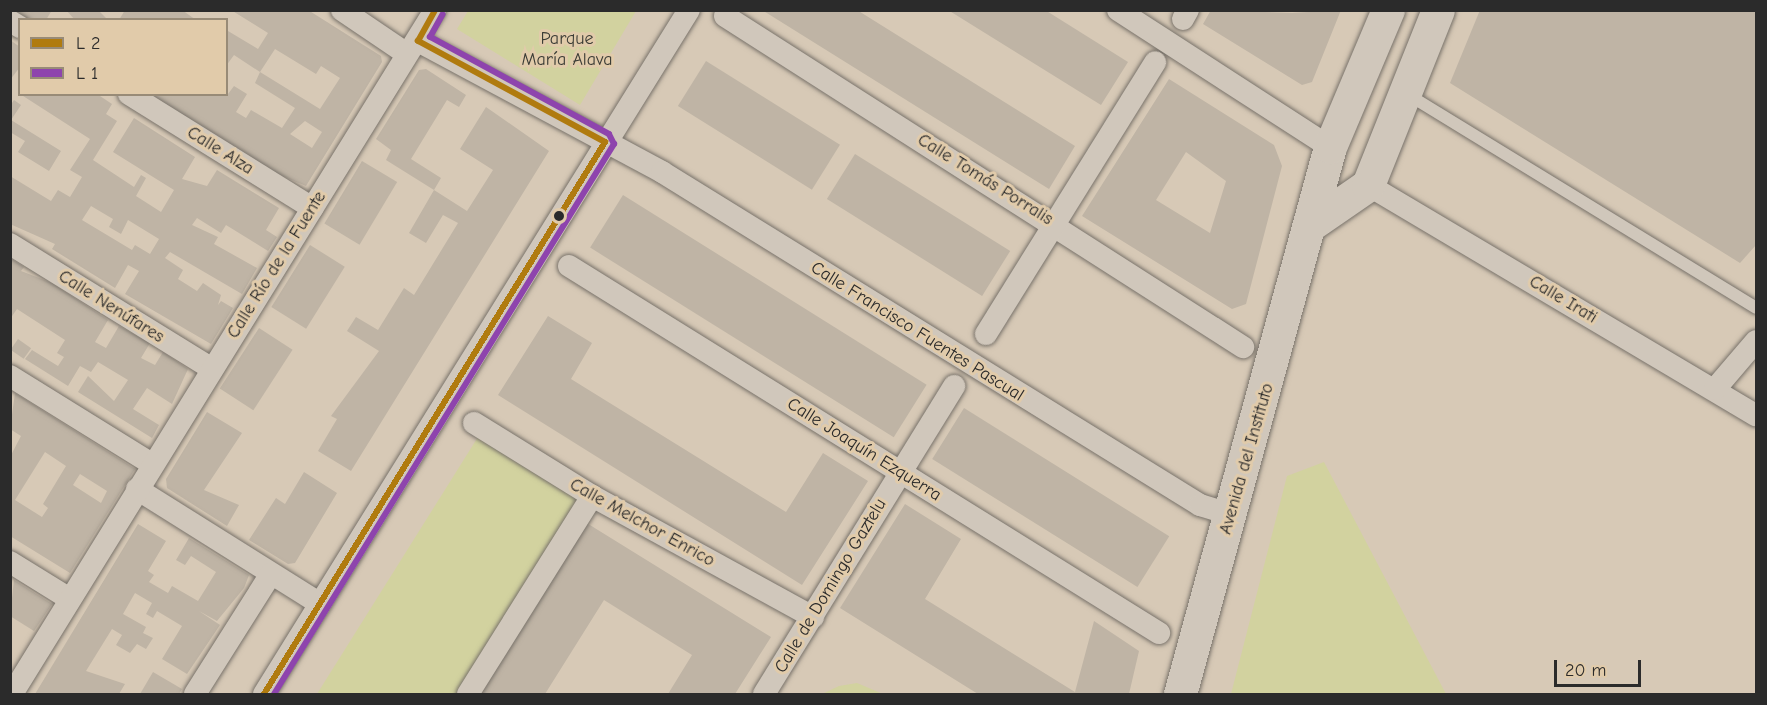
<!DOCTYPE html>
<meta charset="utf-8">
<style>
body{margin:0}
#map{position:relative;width:1767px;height:705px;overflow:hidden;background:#d7c9b6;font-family:"Comic Neue",sans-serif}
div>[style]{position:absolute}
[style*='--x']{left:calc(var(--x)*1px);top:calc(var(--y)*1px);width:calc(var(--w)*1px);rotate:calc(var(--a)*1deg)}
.green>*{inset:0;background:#d2d29f}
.building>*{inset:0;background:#bfb4a5;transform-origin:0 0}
.roads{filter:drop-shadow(0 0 2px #78726a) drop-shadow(0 0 2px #78726a)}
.lane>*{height:12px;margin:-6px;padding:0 6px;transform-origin:6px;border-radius:6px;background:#d0c7bb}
.street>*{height:22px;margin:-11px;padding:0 11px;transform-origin:11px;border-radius:11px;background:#d0c7bb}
.secondary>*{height:33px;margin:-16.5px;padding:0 16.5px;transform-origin:16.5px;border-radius:16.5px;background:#d0c7bb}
.bus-1>*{height:6px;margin:-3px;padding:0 3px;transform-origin:3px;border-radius:3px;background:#b07b0f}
.bus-2>*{height:6px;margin:-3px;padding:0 3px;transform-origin:3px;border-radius:3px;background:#8e44ad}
.dots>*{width:16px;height:16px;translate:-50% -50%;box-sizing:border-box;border:3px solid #e1cbaa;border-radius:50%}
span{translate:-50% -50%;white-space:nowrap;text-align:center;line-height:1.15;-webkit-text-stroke:6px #e1cbaa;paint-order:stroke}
.park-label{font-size:18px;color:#3b3c35}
.street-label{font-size:18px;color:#2b2b2b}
.frame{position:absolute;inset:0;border:12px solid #2b2b2b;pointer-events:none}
.legend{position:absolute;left:18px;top:18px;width:210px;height:78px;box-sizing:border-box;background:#e1cbaa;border:2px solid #988b77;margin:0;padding:8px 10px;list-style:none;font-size:18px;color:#2b2b2b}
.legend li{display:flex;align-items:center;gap:12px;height:30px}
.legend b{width:30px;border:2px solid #988b77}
.scale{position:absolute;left:1554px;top:660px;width:87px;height:27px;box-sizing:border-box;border:3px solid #2b2b2b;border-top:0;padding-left:8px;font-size:18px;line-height:21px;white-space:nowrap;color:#2b2b2b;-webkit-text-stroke:4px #e1cbaa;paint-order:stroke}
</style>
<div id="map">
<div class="green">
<div style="clip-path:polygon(468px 11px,468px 10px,636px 11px,580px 105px,457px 29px)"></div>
<div style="clip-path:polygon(478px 437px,579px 496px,458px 694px,317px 694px)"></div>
<div style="clip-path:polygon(1324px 462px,1446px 694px,1231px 694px,1287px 476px)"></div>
<div style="clip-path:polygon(857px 683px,883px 694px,822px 694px,839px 686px)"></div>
</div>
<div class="building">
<div style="clip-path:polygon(14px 10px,52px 10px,46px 20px,30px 20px)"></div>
<div style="clip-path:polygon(66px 10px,98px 10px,108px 20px,75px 20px)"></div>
<div style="clip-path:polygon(125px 10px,182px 10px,196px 20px,119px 20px)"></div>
<div style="clip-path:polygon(evenodd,231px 10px,308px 10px,381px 56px,382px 62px,306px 186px,275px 173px,150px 94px,228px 94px,234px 86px,247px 94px,236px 112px,246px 118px,251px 110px,282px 128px,295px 108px,255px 83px,260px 72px,320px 109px,340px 78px,321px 66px,316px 74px,275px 49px,260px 72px,234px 55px,226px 66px,228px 31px,258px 49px,268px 33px,231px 10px,305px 121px,322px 132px,312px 148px,290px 134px,305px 121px)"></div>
<div style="clip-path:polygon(762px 10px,857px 10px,1075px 146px,1049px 189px)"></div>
<div style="clip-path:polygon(948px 10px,1045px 10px,1128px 62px,1101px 105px)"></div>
<div style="clip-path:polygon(1211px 10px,1292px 13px,1341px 10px,1312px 82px,1302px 85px,1203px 24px)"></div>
<div style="clip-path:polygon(1480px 10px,1756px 10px,1756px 245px,1740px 263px,1450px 83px)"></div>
<div style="clip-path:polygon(10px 40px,20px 47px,20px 67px,10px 80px)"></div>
<div style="left:706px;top:61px;width:158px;height:53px;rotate:32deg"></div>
<div style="clip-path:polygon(426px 69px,466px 95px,459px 107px,447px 100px,411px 159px,441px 178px,434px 190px,386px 160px,391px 150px,376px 139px,419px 70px)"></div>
<div style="clip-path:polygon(evenodd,1169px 79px,1274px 145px,1282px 166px,1246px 304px,1232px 309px,1082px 216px,1169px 79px,1186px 152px,1226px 181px,1210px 233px,1156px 200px,1186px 152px)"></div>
<div style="clip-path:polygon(evenodd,20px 94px,97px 94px,112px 104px,106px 114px,117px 121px,93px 160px,134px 187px,141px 175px,146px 178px,136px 196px,161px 212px,174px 190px,113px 152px,134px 118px,195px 157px,182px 179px,207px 186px,217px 170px,279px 208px,266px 230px,277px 237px,268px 251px,226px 225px,221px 233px,197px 218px,192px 225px,218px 237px,214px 244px,257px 268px,242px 294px,170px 252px,165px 258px,183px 270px,178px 279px,197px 291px,203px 283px,221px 295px,218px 305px,221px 301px,233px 308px,211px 344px,125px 294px,139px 271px,128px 265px,115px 288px,52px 249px,55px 244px,10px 224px,10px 176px,51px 201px,58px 190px,70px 197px,82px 177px,70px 170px,90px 139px,20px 94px,91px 206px,113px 219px,109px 227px,121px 234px,128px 220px,159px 239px,150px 254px,135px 245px,132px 250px,82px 220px,91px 206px)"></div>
<div style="clip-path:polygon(14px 100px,21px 105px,11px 120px,61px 151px,49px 171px,18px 152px,25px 141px,10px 132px,10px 106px)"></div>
<div style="clip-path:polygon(486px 107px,549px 151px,351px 471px,318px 451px,337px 419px,331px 416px,379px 351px,347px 331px,356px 317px,378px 330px,404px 288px,414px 295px,458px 223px,443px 215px,426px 243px,409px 233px,434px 190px,467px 211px,493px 170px,460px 149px)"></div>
<div style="left:855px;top:154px;width:183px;height:53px;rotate:32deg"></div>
<div style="left:362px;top:161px;width:41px;height:73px;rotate:31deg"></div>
<div style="left:623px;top:195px;width:358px;height:62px;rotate:32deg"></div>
<div style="left:310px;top:245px;width:41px;height:73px;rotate:32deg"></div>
<div style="clip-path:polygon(10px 258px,24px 267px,21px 271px,52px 283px,108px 320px,95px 342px,106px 348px,119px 326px,150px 343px,141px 358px,155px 365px,163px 352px,188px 369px,172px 404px,147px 388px,133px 409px,159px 425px,152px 438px,78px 392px,88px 376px,114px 401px,128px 380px,98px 362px,91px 372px,80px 366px,68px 386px,25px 359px,32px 350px,58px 366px,64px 357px,57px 353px,65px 340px,17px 309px,10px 319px)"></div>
<div style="clip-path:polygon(548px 316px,592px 343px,571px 379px,786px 512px,823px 453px,868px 481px,802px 585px,498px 395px)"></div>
<div style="left:259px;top:328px;width:40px;height:72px;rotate:33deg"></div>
<div style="left:18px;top:339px;width:16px;height:13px;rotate:35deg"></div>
<div style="clip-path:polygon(evenodd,15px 393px,135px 469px,70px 573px,10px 536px,10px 457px,21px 436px,10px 429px,15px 393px,45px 452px,66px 466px,43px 504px,48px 508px,42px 517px,15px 500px,45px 452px,15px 393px,80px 474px,107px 491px,101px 503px,73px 485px,80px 474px)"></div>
<div style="left:964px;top:408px;width:242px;height:60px;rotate:32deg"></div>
<div style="clip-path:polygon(207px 412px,242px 433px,204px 490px,239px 505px,227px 526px,167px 488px,166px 479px)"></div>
<div style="clip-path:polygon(304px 472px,337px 493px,295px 563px,288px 564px,249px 540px,276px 498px,285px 504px)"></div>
<div style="clip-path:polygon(905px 504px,961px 539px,925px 599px,1075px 692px,1094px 621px,1139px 651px,1129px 694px,978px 694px,840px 608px)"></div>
<div style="clip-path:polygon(585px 522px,771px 637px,735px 694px,668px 694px,692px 655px,604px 600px,545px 694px,477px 694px)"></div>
<div style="clip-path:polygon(138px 524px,166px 541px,148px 571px,154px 575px,149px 582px,168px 593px,172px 586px,198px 601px,216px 572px,191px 556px,185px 565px,176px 560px,189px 538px,249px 575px,244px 588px,217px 621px,199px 611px,220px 625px,187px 674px,162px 659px,182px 626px,157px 611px,153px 618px,146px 614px,152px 603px,135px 593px,123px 614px,146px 627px,143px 633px,153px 638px,146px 649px,137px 644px,130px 653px,116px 645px,122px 635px,112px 629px,86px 671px,125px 684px,119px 694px,35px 694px)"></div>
<div style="clip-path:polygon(14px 580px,52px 604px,34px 631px,10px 616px)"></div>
<div style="clip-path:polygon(153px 672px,182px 689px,179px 694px,140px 694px)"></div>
</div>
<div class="roads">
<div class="lane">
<div style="--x:1407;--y:94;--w:409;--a:31.5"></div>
</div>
<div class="street">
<div style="--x:342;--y:10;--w:78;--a:34.1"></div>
<div style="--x:1118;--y:10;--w:252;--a:32.9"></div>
<div style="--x:725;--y:16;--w:615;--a:32.58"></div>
<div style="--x:1183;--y:19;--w:10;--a:-61"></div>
<div style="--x:10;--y:21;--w:12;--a:31"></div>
<div style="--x:418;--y:41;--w:277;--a:28.2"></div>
<div style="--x:662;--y:172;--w:633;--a:31.76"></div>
<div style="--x:1200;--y:505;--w:34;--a:17"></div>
<div style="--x:129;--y:94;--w:216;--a:31.9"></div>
<div style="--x:1368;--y:185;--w:451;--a:30.7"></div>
<div style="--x:10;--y:244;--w:238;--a:31.7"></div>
<div style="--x:569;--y:266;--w:695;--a:31.88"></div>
<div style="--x:986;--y:334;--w:320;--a:-58.1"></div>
<div style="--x:10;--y:376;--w:167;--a:31.8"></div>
<div style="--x:1715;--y:389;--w:63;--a:-49.5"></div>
<div style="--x:474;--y:423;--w:139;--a:31.7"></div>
<div style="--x:592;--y:496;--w:252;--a:28.7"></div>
<div style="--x:137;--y:489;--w:216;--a:32.1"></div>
<div style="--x:10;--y:562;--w:70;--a:31.7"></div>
<div style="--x:12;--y:694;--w:804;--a:-58.27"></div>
<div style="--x:195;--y:694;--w:142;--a:-57.7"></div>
<div style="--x:264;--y:694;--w:805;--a:-58.15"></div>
<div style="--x:468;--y:694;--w:234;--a:-57.9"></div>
<div style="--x:764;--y:694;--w:362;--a:-58.3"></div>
</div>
<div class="secondary">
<div style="--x:1313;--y:223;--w:67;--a:-34.6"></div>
<div style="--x:1368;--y:185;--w:188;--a:-68.2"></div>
<div style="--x:1180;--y:694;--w:567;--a:-74.67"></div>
<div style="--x:1330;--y:147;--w:149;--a:-67.1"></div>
</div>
</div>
<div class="bus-1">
<div style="--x:264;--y:694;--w:649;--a:-58.29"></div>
<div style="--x:605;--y:142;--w:213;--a:-151.6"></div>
<div style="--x:418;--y:41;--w:35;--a:-61"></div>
</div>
<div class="bus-2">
<div style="--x:274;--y:694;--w:647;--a:-58.28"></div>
<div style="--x:614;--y:144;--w:11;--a:-117"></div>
<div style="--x:609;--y:134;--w:204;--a:-151.5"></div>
<div style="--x:430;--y:37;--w:26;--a:-61"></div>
</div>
<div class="dots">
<div style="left:559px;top:216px;background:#2b2b2b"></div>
</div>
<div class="park-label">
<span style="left:567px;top:50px">Parque<br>María Alava</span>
</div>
<div class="street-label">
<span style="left:220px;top:151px;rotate:32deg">Calle Alza</span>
<span style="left:985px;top:180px;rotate:32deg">Calle Tomás Porralis</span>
<span style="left:277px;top:265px;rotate:-58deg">Calle Río de la Fuente</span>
<span style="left:1563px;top:300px;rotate:31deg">Calle Irati</span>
<span style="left:111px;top:307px;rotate:32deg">Calle Nenúfares</span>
<span style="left:917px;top:332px;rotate:32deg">Calle Francisco Fuentes Pascual</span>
<span style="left:864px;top:450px;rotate:32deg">Calle Joaquín Ezquerra</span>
<span style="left:1247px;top:459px;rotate:-74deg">Avenida del Instituto</span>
<span style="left:642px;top:523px;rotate:29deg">Calle Melchor Enrico</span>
<span style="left:831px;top:586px;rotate:-59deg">Calle de Domingo Gaztelu</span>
</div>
<div class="frame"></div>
<ul class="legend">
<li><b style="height:8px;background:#b07b0f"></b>L 2</li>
<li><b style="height:8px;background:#8e44ad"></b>L 1</li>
</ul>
<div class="scale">20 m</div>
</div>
